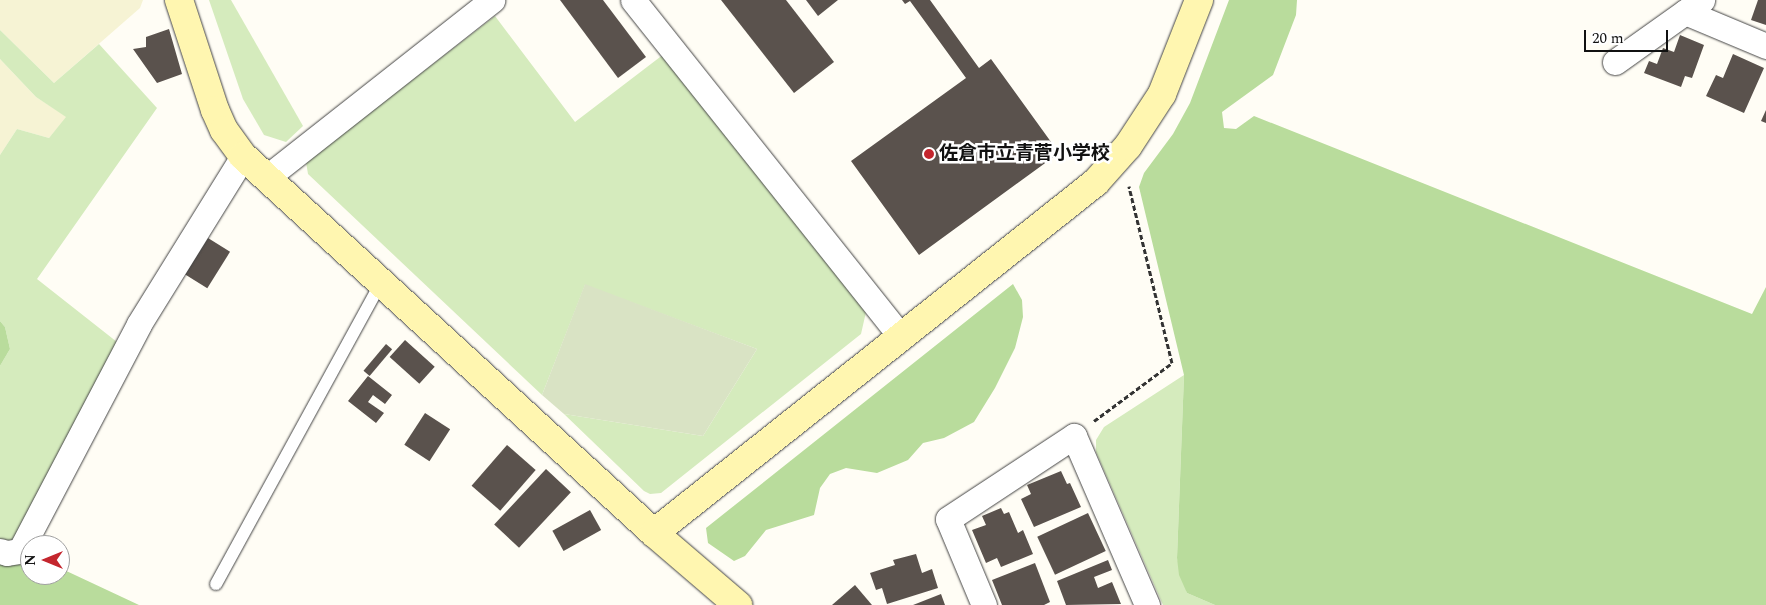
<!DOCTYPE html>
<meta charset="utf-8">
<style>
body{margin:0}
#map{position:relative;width:1766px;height:605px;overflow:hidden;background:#fffdf5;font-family:Spectral,"Noto Sans JP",serif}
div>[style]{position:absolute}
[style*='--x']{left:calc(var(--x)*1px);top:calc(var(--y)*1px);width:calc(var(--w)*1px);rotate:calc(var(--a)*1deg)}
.farmland>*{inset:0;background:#f6f3d4}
.green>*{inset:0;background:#d5ebbd}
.forest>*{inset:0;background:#b9dc9c}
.cemetery>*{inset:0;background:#d9e3c4}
.building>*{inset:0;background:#5a524d;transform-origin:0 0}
.path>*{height:3px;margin-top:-1.5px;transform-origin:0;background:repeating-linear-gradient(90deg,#333 0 5px,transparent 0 7.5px)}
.roads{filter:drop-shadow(0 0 1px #444) drop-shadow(0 0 1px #444)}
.lane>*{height:12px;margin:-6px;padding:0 6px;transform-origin:6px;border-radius:6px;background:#fff}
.street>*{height:25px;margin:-12.5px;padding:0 12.5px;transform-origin:12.5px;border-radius:12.5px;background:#fff}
.secondary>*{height:28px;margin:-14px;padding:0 14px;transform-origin:14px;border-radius:14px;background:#fff6b0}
.dots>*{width:14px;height:14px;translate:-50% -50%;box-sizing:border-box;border:2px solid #fff;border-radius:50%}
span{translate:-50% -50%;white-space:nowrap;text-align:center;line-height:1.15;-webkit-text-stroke:5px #fff;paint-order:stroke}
.poi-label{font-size:19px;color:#111;font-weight:700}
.left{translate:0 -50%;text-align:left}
.north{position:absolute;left:20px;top:535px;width:50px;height:50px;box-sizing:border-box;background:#fff;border:1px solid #a0a0a0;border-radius:50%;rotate:270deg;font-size:14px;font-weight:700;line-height:20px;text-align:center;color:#111}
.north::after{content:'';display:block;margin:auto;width:18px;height:22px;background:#c4262e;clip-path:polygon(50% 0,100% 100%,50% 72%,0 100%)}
.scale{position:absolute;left:1584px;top:30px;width:84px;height:22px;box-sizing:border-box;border:2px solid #111;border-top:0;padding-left:6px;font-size:15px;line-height:18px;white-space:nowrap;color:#111;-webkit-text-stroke:4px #fff;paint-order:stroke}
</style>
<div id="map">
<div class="farmland">
<div style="clip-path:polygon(0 0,143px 0,140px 8px,54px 83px,0 30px)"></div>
<div style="clip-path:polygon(0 59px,36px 97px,67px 117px,49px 138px,17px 129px,0 155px)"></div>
</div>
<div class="green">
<div style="clip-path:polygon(209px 0,231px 0,303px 126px,286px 142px,264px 135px,243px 99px)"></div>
<div style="clip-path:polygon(495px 16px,575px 122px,664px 54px,866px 312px,861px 334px,661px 493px,650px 494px,644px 491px,564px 414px,703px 436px,757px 349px,585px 285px,542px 395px,308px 174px,306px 162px)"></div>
<div style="clip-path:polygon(0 30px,54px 83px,99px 44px,157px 108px,37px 279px,117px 342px,18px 544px,0 545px,0 366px,10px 349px,5px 327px,0 321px,0 155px,17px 129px,49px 138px,66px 117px,36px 97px,0 59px)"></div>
<div style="clip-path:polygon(1184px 375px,1177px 558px,1187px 593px,1215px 605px,1163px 605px,1096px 452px,1096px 440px,1104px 427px)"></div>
</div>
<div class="forest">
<div style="clip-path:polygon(1229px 0,1297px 0,1296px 15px,1273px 75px,1222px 112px,1224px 128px,1236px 129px,1254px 116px,1752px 314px,1766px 287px,1766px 605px,1215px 605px,1187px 593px,1179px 575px,1177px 558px,1184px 375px,1139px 187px,1144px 173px,1173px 134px,1190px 103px)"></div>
<div style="clip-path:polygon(1013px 284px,1022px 300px,1023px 317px,1015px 348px,995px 388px,974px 422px,944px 438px,923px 443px,908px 460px,877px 473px,846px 468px,830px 474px,820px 488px,814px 515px,766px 530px,745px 556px,734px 561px,708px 543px,706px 528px)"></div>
<div style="clip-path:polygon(0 321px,5px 327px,10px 349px,0 366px)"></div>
<div style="clip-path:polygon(30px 554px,30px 575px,60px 575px,60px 568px,139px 605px,0 605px,0 558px)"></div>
</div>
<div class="cemetery">
<div style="clip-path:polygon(585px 284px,757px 349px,703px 436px,564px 414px,542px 395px)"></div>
</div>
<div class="building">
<div style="clip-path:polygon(560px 0,603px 0,646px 57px,618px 78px)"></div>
<div style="clip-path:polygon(721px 0,786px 0,834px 62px,794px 93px)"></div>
<div style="clip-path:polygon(806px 0,838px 0,818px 16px)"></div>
<div style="clip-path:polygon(902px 0,930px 0,979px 68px,991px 59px,1059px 153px,919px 255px,851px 161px,966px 78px,910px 1px,905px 4px)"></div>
<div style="clip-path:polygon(1758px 0,1766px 0,1766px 25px,1751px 20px)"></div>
<div style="clip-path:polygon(169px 29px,182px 74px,157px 83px,133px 49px,146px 47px,146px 37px)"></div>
<div style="clip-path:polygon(1680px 35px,1704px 45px,1692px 78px,1685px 76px,1681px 87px,1644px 73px,1649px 61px,1657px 64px,1663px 48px,1674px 52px)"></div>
<div style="clip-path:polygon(1733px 54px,1764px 68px,1744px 113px,1706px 96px,1716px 75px,1723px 78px)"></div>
<div style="clip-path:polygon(1766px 110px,1766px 123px,1761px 121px)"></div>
<div style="left:208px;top:238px;width:26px;height:43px;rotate:32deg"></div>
<div style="left:405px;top:340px;width:40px;height:23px;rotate:42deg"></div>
<div style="left:386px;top:344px;width:8px;height:35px;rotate:40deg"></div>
<div style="clip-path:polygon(368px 376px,392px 395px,385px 404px,373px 395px,368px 402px,384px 413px,376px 423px,348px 401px)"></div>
<div style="left:425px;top:413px;width:30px;height:38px;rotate:33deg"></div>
<div style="left:507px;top:445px;width:38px;height:54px;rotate:41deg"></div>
<div style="left:546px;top:469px;width:34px;height:76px;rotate:43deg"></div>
<div style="clip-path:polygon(1061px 471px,1067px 484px,1070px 483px,1081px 507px,1034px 527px,1021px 499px,1031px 494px,1027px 485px)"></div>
<div style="clip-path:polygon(1001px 508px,1004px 514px,1009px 512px,1018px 533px,1023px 530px,1033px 554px,1001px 567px,997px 558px,986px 563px,972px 530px,986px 525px,982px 516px)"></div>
<div style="left:590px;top:510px;width:23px;height:43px;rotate:61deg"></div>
<div style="left:1088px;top:513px;width:42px;height:56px;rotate:65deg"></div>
<div style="clip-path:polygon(916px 554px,922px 573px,932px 569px,938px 588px,887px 604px,882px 588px,876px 590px,870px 573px,895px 565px,893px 560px)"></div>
<div style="clip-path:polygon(1108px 560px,1112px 570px,1094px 577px,1098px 588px,1112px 582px,1121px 604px,1066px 605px,1057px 581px)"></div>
<div style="clip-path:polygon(1035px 563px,1050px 602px,1044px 605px,1002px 605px,992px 580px)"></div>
<div style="clip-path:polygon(855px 585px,872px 605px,832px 605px)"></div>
<div style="clip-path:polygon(941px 594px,945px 605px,913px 605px)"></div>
</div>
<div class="path">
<div style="--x:1094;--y:421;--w:97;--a:-36.6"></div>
<div style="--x:1172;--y:363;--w:182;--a:-103.7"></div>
</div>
<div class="roads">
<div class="lane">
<div style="--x:216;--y:584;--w:343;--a:-61.3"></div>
</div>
<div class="street">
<div style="--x:633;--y:0;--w:431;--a:51.5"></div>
<div style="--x:1685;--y:12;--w:88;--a:22.8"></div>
<div style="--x:1615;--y:62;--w:107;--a:-35.5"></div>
<div style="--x:266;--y:178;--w:288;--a:-38.2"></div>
<div style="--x:0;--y:551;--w:7;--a:16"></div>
<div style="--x:7;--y:553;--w:13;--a:-9"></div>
<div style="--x:20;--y:551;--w:256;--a:-62.3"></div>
<div style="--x:139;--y:324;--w:198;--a:-58.2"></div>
<div style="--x:984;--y:605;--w:93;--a:-112.7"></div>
<div style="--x:948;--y:519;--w:151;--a:-33.4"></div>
<div style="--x:1074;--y:436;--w:184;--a:66.6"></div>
</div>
<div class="secondary">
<div style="--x:179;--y:0;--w:116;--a:71.9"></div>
<div style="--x:215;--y:110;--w:22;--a:66"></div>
<div style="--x:224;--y:130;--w:32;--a:54"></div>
<div style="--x:243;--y:156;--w:558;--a:42.53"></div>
<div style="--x:654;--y:533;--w:111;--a:40.6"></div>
<div style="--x:654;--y:533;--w:564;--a:-38.45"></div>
<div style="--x:1096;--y:182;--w:48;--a:-48.4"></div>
<div style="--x:1128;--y:146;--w:62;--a:-56.8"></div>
<div style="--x:1162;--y:94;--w:101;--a:-68.5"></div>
</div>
</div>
<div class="dots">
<div style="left:929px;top:154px;background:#c4262e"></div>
</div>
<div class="poi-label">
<span class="left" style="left:939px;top:154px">佐倉市立青菅小学校</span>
</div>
<div class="north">N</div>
<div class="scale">20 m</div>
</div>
